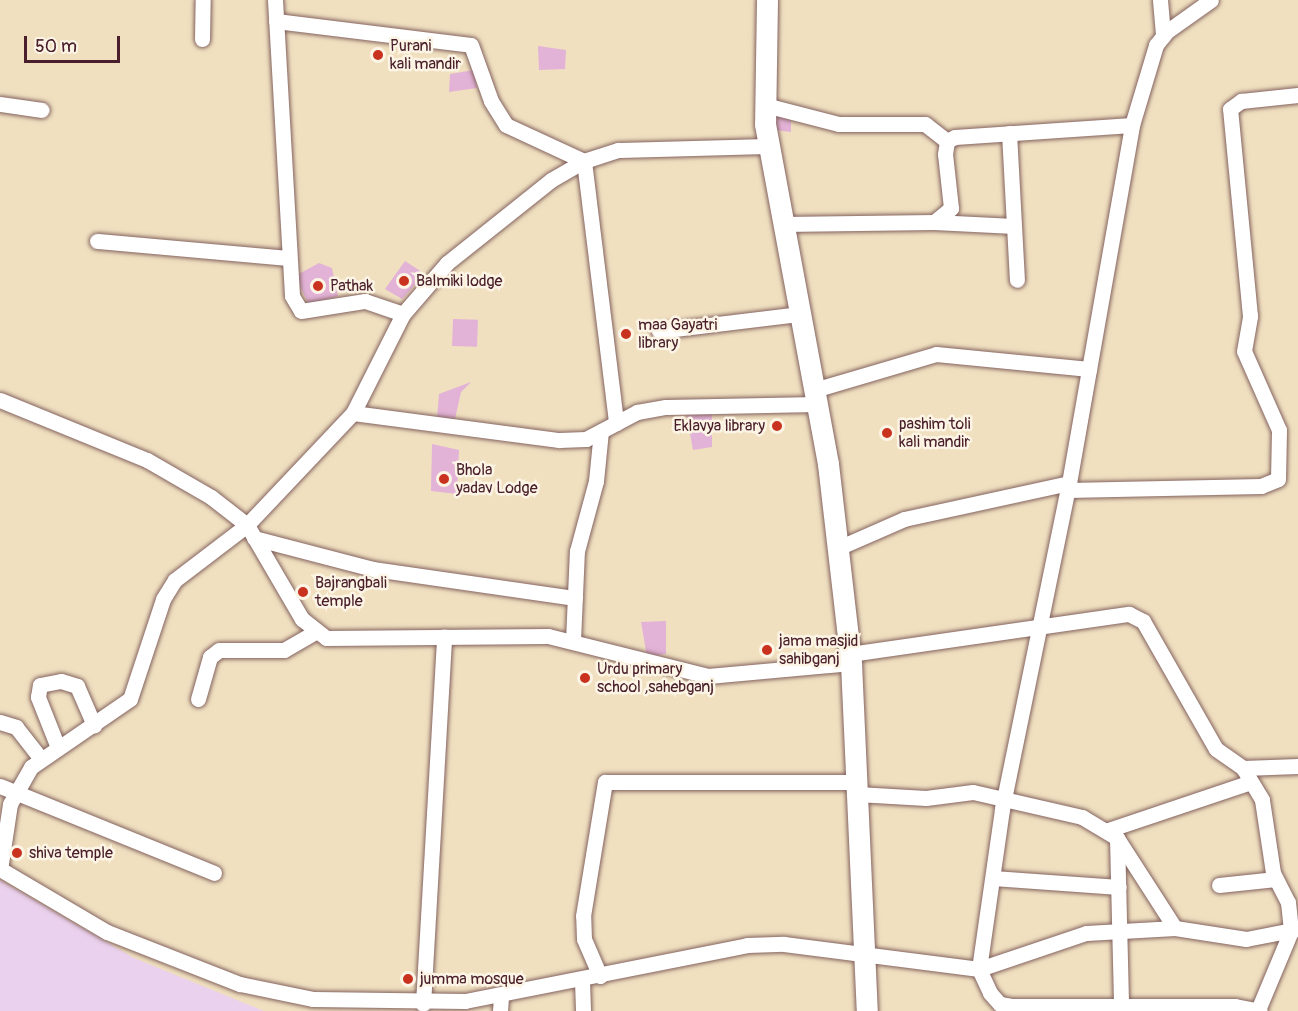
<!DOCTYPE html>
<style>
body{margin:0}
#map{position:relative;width:1298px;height:1011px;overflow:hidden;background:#f0e0c0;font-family:Pangolin,sans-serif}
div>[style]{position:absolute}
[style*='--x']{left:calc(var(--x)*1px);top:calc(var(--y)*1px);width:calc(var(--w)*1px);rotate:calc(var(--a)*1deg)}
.built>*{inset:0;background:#ead1ed}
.building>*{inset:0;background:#e2b2d7;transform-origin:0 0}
.roads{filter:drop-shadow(0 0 2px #84635f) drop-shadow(0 0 2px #84635f)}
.street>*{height:15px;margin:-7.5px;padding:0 7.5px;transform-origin:7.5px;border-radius:7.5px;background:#fff}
.secondary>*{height:21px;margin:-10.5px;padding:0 10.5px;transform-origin:10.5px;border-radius:10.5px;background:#fff}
.dots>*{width:16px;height:16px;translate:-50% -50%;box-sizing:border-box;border:3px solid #fcf5e5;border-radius:50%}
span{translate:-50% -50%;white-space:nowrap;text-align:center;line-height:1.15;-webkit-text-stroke:5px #fcf5e5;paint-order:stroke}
.poi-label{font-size:16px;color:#4a1f2b}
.left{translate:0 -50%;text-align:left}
.right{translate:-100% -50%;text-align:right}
.scale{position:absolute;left:24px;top:36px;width:96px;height:27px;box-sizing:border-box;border:3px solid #4a1f2b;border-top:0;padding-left:8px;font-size:18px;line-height:21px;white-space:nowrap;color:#4a1f2b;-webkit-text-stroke:4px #fcf5e5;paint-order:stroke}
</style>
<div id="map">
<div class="built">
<div style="clip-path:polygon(0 880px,134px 958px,264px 1011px,0 1011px)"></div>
</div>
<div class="building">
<div style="clip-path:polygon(538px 46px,566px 50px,565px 69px,539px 70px)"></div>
<div style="clip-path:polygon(474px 70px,477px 88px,449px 92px,450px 74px)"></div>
<div style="clip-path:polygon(773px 107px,791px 121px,791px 132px,766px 129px)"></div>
<div style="clip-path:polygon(405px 261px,425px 274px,402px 299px,385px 289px)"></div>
<div style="clip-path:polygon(319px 263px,332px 268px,338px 296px,309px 305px,295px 276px)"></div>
<div style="left:453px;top:319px;width:25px;height:27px;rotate:2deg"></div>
<div style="clip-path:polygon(471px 382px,461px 392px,455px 419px,437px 418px,439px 394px)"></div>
<div style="clip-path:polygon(686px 412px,712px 413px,712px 447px,693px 450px)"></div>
<div style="clip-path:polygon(432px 444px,459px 450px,457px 494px,431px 491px)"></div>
<div style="clip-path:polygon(666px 621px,666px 654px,647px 657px,641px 622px)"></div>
</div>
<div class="roads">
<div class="street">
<div style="--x:275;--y:0;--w:296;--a:86.7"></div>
<div style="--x:292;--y:296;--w:17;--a:59"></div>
<div style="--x:301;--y:311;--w:65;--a:-8.9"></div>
<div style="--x:365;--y:301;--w:40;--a:18.9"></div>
<div style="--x:1160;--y:0;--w:36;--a:85"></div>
<div style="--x:276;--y:21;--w:196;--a:7"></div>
<div style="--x:471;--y:45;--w:59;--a:70.3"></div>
<div style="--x:491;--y:101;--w:28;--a:58"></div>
<div style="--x:506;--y:125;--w:86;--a:24.8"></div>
<div style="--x:584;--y:161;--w:264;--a:83"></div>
<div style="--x:202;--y:39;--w:39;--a:-89"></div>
<div style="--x:0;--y:104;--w:42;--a:8.1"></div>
<div style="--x:765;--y:105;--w:76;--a:14.4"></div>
<div style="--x:839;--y:124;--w:86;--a:0"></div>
<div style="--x:925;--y:124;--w:28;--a:38"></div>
<div style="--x:1009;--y:133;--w:147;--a:86.9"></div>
<div style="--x:934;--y:222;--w:80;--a:2.9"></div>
<div style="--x:782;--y:224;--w:152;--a:-0.8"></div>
<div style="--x:934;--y:222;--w:22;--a:-39"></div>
<div style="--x:951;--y:208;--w:54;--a:-96.3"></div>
<div style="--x:945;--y:154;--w:13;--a:-81"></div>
<div style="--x:947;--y:141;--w:9;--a:-27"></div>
<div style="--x:955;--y:137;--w:177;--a:-3.9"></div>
<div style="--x:97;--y:241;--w:190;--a:5.1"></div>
<div style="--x:659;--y:331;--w:141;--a:-6.9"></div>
<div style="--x:814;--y:390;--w:127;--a:-16.4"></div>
<div style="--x:936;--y:354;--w:154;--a:5.6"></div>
<div style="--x:0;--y:400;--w:159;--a:22.2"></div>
<div style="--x:147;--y:460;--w:74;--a:30"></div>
<div style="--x:211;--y:497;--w:46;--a:37.9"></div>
<div style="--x:247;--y:525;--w:109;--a:59.7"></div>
<div style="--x:302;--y:619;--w:31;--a:38"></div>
<div style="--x:326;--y:638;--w:222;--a:-0.5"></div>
<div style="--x:548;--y:636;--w:165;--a:14"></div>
<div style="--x:708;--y:676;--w:144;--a:-5.2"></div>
<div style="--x:353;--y:413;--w:208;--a:7.5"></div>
<div style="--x:559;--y:440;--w:27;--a:-2"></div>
<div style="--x:586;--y:439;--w:58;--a:-27.9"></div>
<div style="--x:637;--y:412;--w:29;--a:-10"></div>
<div style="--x:666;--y:407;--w:151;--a:-1.1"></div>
<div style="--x:1067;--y:490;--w:194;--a:-1.2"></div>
<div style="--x:1261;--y:486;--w:18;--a:-22"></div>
<div style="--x:1278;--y:479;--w:49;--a:-88.8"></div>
<div style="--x:1279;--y:430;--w:86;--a:-113.9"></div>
<div style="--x:1244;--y:351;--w:36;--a:-80"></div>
<div style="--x:1250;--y:316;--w:208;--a:-95.5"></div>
<div style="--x:1230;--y:109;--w:14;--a:-36"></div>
<div style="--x:1241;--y:101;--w:57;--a:-6"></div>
<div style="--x:254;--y:538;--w:123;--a:14.6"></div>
<div style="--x:373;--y:569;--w:204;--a:8.2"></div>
<div style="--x:838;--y:548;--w:72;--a:-23.7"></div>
<div style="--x:904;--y:519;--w:169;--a:-12.3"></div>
<div style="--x:573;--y:641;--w:90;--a:-87.5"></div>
<div style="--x:577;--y:551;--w:73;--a:-74.8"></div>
<div style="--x:596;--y:481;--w:50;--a:-84.3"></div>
<div style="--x:850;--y:654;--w:282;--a:-8.2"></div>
<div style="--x:1129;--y:614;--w:16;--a:27"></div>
<div style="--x:1143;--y:621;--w:147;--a:60.3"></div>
<div style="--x:1216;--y:749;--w:33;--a:35"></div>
<div style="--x:1243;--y:768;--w:55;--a:-2.1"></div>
<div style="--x:198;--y:699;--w:44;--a:-74.1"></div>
<div style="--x:210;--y:657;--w:11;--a:-38"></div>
<div style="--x:219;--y:650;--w:65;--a:0"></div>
<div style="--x:284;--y:650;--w:38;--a:-30"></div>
<div style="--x:0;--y:722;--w:17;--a:17"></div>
<div style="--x:16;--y:727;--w:39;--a:52"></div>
<div style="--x:57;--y:745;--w:52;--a:-111.6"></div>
<div style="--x:38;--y:697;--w:12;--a:-81"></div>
<div style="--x:40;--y:685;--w:21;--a:-11"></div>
<div style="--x:61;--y:681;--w:17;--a:17"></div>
<div style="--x:77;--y:686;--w:43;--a:66.4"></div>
<div style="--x:1243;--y:768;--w:37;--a:59"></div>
<div style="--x:1262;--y:800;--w:74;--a:81.4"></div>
<div style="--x:1273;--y:873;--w:33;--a:63"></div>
<div style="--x:1288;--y:902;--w:29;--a:84"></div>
<div style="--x:1291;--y:931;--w:86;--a:112.7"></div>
<div style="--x:0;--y:786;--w:231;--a:22.1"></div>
<div style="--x:857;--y:794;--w:69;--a:3.3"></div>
<div style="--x:926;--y:798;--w:47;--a:-7.3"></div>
<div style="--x:973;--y:792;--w:112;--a:12.9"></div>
<div style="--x:1082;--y:817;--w:41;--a:31"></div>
<div style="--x:1117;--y:838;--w:107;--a:57.2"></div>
<div style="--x:1175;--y:928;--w:72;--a:8.8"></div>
<div style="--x:1246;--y:939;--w:53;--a:-10.9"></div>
<div style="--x:1108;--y:830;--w:148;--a:-18.6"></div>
<div style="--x:1117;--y:838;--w:168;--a:88.6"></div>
<div style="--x:0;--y:869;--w:124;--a:30.5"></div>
<div style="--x:107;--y:932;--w:143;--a:21.4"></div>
<div style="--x:240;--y:984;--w:75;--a:11.6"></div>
<div style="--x:313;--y:999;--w:152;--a:0.8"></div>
<div style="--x:465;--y:1001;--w:288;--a:-11.2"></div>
<div style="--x:747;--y:945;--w:37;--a:-2"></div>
<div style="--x:784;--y:944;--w:197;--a:7.3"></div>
<div style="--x:979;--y:969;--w:162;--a:-81.8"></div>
<div style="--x:1002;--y:809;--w:333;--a:-78.4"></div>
<div style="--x:1069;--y:483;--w:364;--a:-80"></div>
<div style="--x:1132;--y:125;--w:84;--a:-73.3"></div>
<div style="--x:1156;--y:45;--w:16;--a:-52"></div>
<div style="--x:1166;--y:32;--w:55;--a:-35.4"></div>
<div style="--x:0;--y:870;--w:67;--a:-81.4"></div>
<div style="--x:10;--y:804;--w:43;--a:-60.4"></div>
<div style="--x:31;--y:767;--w:120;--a:-34.5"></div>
<div style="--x:130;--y:699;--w:105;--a:-71.7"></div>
<div style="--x:163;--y:599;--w:22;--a:-58"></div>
<div style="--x:175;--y:580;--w:91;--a:-37.4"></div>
<div style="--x:247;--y:525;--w:154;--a:-46.6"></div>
<div style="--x:353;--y:413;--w:111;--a:-63.2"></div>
<div style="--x:403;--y:314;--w:67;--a:-49.2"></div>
<div style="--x:447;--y:263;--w:133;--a:-38.6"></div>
<div style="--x:551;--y:180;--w:38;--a:-30"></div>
<div style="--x:584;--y:161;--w:36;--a:-18"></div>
<div style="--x:618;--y:150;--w:151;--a:-1.5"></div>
<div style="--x:993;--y:878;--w:126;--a:4.1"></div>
<div style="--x:1219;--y:885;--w:57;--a:-6"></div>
<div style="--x:1175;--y:928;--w:89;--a:176.8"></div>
<div style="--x:1086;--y:933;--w:113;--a:161.4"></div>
<div style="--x:979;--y:969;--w:26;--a:65"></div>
<div style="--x:990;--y:993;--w:15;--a:48"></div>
<div style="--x:1000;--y:1004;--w:13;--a:9"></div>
<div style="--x:1013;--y:1006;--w:222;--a:0"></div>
<div style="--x:1235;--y:1006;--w:25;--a:11"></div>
<div style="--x:600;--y:976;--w:40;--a:-113.4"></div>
<div style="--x:584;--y:939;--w:23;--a:-92"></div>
<div style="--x:583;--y:916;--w:136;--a:-80.7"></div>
<div style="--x:605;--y:782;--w:251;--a:0"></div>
<div style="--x:582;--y:981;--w:30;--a:88"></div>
<div style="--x:423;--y:1004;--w:368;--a:-86.7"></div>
<div style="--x:500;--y:1011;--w:16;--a:-86"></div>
</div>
<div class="secondary">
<div style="--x:767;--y:0;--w:124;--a:90.9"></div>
<div style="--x:765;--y:124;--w:346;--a:79.5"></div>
<div style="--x:828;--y:464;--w:200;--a:83.4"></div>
<div style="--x:851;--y:663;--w:348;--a:87.4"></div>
</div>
</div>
<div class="dots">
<div style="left:378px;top:55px;background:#c8321e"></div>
<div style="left:404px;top:281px;background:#c8321e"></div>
<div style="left:318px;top:286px;background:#c8321e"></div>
<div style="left:626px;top:334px;background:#c8321e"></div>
<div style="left:777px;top:426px;background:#c8321e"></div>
<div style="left:887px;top:433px;background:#c8321e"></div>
<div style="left:444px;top:479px;background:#c8321e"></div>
<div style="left:303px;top:592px;background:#c8321e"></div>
<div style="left:767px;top:650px;background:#c8321e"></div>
<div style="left:585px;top:678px;background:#c8321e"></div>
<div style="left:17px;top:853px;background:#c8321e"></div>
<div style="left:408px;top:979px;background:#c8321e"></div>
</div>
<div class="poi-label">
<span class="left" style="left:390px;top:55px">Purani<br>kali mandir</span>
<span class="left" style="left:416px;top:281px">Balmiki lodge</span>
<span class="left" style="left:330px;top:286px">Pathak</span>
<span class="left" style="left:638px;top:334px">maa Gayatri<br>library</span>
<span class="left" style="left:899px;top:433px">pashim toli<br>kali mandir</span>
<span class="right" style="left:765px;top:426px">Eklavya library</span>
<span class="left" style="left:456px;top:479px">Bhola<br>yadav Lodge</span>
<span class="left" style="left:315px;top:592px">Bajrangbali<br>temple</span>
<span class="left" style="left:779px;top:650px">jama masjid<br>sahibganj</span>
<span class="left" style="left:597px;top:678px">Urdu primary<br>school ,sahebganj</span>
<span class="left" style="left:29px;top:853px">shiva temple</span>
<span class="left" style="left:420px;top:979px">jumma mosque</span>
</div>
<div class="scale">50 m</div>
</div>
